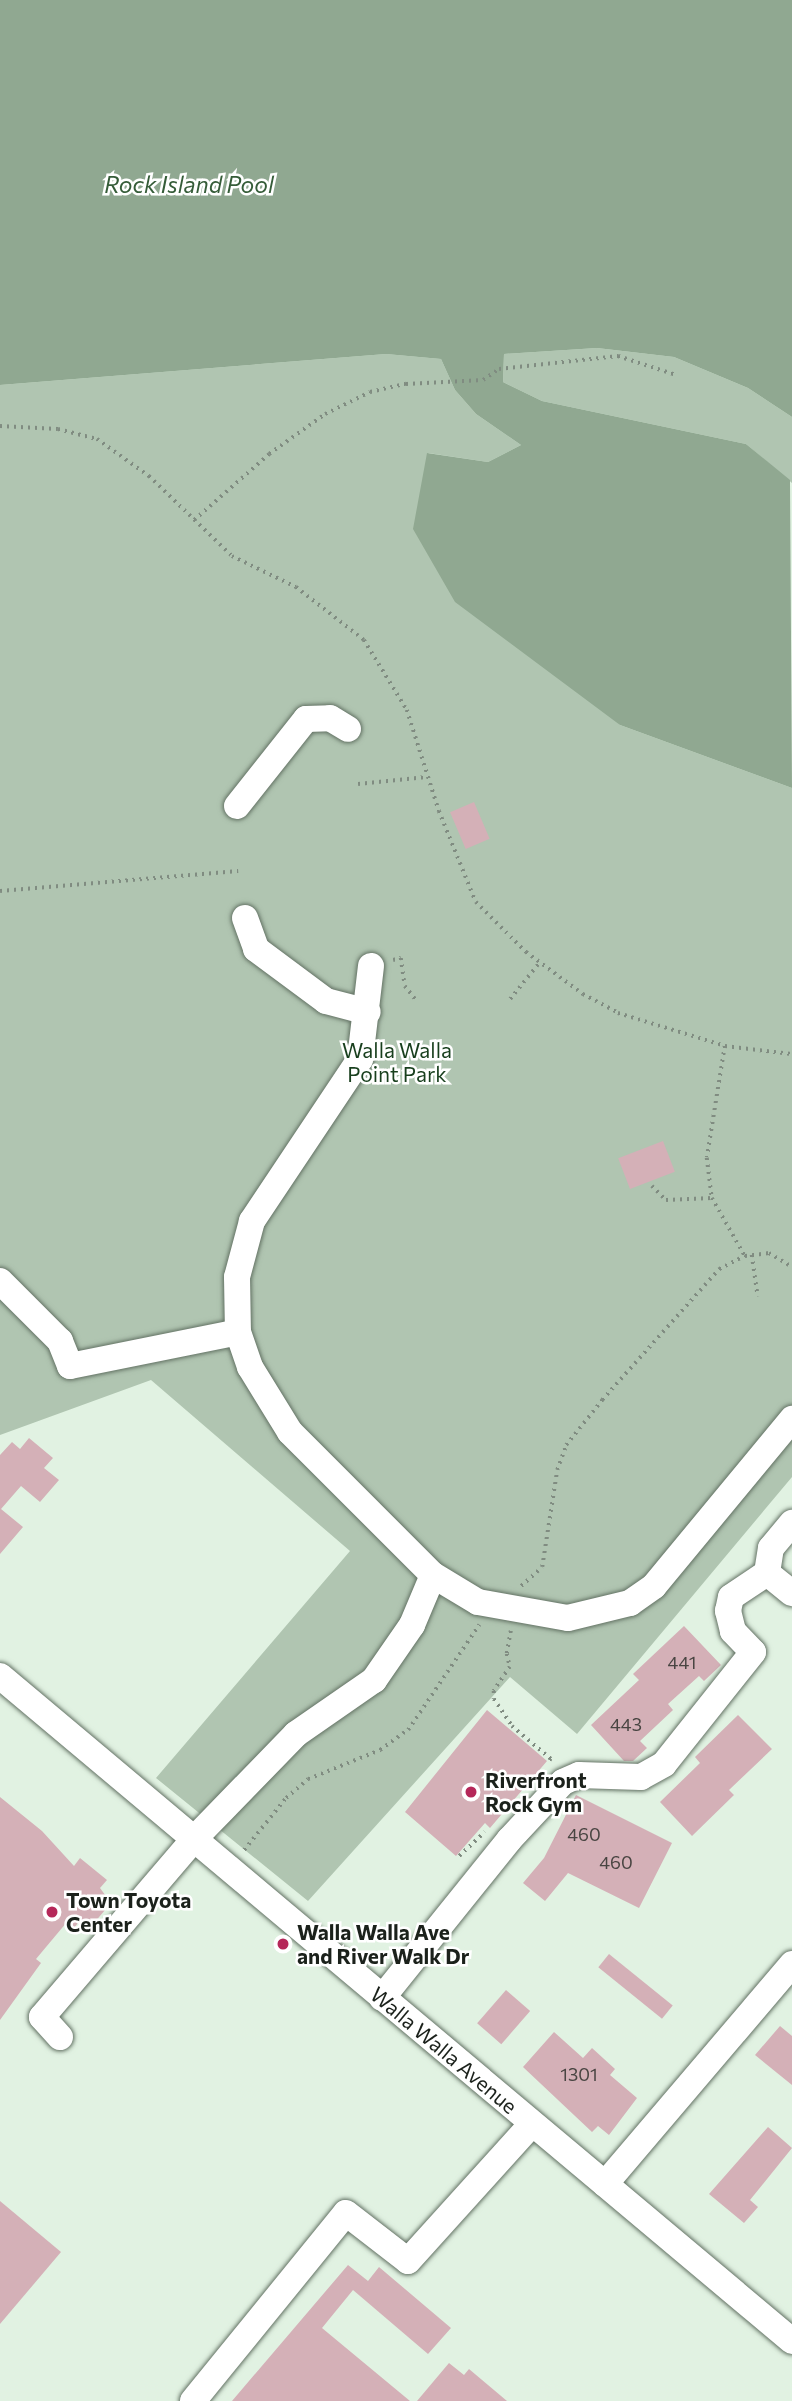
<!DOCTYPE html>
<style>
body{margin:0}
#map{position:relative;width:792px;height:2401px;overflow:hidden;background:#e1f2e2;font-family:Commissioner,sans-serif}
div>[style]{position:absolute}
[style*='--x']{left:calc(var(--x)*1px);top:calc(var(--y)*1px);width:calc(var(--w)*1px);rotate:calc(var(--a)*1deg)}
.green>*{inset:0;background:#b0c5b1}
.water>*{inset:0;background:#90a891}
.building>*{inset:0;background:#d4b0b7;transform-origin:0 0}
.path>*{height:3.5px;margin-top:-1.75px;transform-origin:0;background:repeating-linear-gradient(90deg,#808c81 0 2px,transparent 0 7px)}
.roads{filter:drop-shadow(0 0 2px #637264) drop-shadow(0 0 2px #637264)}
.minor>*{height:26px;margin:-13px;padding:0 13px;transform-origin:13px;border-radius:13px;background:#fff}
.dots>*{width:19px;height:19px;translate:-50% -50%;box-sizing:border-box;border:4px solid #fff;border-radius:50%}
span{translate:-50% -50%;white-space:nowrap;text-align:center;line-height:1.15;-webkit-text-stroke:5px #fff;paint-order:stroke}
.number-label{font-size:18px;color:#494542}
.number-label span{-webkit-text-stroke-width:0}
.park-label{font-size:21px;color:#183f1d}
.poi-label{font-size:21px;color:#1b211b;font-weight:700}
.left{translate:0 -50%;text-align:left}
.street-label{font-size:21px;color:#1b211b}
.water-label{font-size:23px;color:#355c38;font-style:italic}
</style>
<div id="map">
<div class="green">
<div style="clip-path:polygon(597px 348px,674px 357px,748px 388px,792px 417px,792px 483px,746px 444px,542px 401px,503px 382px,504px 354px)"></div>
<div style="clip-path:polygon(386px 354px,441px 359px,455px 390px,476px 414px,521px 445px,488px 462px,428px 453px,620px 725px,792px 788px,792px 1477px,577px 1734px,510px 1677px,308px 1901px,156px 1778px,350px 1551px,151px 1380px,0 1435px,0 385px)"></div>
</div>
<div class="water">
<div style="clip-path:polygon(0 0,792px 0,792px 417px,748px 388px,674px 357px,597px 348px,504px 354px,503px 382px,542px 401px,746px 444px,790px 480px,792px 788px,620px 725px,455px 602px,413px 529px,427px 453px,488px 462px,521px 445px,476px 414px,455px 390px,441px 359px,386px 354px,0 385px)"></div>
</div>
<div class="building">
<div style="left:474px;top:802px;width:40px;height:26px;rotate:67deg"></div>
<div style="left:663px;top:1141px;width:33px;height:48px;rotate:69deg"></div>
<div style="clip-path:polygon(29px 1438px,53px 1458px,44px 1468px,59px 1480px,40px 1502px,21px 1486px,1px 1509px,23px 1527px,0 1554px,0 1455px,12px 1442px,20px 1449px)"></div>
<div style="clip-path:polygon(684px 1626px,721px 1665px,704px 1681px,699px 1676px,668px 1704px,673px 1710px,640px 1741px,647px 1748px,633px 1761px,624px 1761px,591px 1725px,639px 1680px,633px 1674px)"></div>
<div style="clip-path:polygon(487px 1710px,547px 1761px,490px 1828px,485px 1823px,456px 1856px,405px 1812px)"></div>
<div style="clip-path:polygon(738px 1715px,772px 1749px,729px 1790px,734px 1795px,692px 1836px,660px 1802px,700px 1763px,695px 1757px)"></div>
<div style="clip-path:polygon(576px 1795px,672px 1843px,639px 1908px,568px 1873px,545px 1901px,523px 1883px,544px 1858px)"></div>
<div style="clip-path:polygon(0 1797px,42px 1831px,74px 1866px,80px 1858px,107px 1880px,100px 1888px,111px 1903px,88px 1930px,78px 1923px,74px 1928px,67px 1922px,36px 1959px,41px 1963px,0 2020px)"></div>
<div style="left:609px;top:1954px;width:82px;height:17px;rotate:39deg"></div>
<div style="left:506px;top:1990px;width:32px;height:44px;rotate:41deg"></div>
<div style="clip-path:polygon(780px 2026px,792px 2036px,792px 2085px,755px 2055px)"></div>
<div style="clip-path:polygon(554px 2032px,583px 2058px,592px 2048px,615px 2069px,610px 2075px,637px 2098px,609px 2135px,598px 2126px,592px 2132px,523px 2067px)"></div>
<div style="clip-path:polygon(768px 2127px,792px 2148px,750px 2200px,758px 2207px,744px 2223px,709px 2194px)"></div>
<div style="clip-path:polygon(0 2201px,61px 2252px,0 2324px)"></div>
<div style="clip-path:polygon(348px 2265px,368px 2281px,379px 2267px,451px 2328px,428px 2354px,353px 2290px,322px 2328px,410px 2401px,232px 2401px)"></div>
<div style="clip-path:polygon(449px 2363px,464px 2375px,469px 2369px,507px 2401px,417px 2401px)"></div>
</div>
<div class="path">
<div style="--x:0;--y:426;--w:58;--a:3"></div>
<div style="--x:58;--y:429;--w:40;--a:14.4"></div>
<div style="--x:97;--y:439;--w:64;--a:35.4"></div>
<div style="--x:149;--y:476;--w:115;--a:43.9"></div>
<div style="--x:232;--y:556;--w:71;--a:25.8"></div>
<div style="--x:296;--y:587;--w:86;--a:37.9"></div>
<div style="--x:364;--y:640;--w:82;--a:58.4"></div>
<div style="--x:407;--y:710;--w:106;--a:72.4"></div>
<div style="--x:439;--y:811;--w:98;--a:67.9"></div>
<div style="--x:476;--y:902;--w:71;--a:45"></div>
<div style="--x:526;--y:952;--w:71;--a:36.4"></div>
<div style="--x:583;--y:994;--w:40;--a:28"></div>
<div style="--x:618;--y:1013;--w:112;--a:17.1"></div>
<div style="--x:725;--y:1046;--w:67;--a:6.8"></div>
<div style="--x:194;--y:520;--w:100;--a:-41.3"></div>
<div style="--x:269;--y:454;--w:69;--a:-35.5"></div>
<div style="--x:325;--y:414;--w:50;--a:-26.1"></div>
<div style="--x:370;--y:392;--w:37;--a:-13"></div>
<div style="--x:406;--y:384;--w:77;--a:-3"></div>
<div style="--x:483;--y:380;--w:19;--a:-35"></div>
<div style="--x:499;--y:369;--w:120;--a:-6.2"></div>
<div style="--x:618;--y:356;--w:61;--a:18.1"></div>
<div style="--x:358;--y:784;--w:69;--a:-5.8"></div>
<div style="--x:0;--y:891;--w:239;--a:-4.8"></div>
<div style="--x:393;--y:960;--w:8;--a:-14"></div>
<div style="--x:401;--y:958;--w:28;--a:82"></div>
<div style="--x:405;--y:986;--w:18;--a:52"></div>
<div style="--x:510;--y:999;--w:48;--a:-51"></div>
<div style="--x:725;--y:1046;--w:113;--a:99.1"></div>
<div style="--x:707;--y:1158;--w:40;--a:82.9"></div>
<div style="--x:712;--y:1198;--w:67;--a:60.4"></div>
<div style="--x:652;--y:1186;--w:20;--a:45"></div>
<div style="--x:666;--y:1200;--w:46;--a:-2.5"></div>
<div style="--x:752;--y:1255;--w:42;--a:81.9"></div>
<div style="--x:521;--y:1586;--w:28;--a:-42"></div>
<div style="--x:542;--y:1567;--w:98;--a:-81.2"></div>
<div style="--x:557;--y:1470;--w:27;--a:-70"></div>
<div style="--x:566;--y:1445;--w:58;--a:-51.3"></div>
<div style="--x:602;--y:1400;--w:176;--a:-48.2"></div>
<div style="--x:719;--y:1269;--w:29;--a:-27"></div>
<div style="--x:745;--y:1256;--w:24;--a:-7"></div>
<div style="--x:769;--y:1253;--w:27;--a:31"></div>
<div style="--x:511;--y:1631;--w:23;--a:100"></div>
<div style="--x:507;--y:1654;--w:13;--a:77"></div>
<div style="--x:510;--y:1667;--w:29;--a:124"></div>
<div style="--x:494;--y:1691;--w:8;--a:90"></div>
<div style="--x:494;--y:1699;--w:32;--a:56"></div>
<div style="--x:512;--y:1726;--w:51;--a:40.2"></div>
<div style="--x:551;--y:1759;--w:5;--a:127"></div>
<div style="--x:244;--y:1850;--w:67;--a:-51.1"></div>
<div style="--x:286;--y:1798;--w:29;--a:-41"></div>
<div style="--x:308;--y:1779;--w:78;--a:-21.9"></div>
<div style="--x:380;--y:1750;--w:34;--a:-36"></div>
<div style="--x:408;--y:1730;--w:127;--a:-55.9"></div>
<div style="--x:459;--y:1856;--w:35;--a:-43"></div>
</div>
<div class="roads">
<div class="minor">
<div style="--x:237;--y:806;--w:111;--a:-51.6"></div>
<div style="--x:306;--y:719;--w:24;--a:-2"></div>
<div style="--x:330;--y:718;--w:21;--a:31"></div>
<div style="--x:245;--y:918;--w:33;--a:70"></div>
<div style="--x:256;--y:949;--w:87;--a:36.6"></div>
<div style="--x:326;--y:1001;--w:43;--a:14.7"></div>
<div style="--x:371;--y:966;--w:94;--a:96.7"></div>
<div style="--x:360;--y:1059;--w:195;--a:123.7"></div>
<div style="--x:252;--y:1221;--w:58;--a:105"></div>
<div style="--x:237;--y:1277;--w:55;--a:89"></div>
<div style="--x:238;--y:1332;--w:37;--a:71"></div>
<div style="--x:250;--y:1367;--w:76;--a:58.4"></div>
<div style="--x:290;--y:1432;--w:202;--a:45"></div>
<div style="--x:433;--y:1575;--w:52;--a:31"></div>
<div style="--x:478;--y:1602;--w:91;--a:10.1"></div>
<div style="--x:568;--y:1618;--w:64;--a:-13.6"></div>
<div style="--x:630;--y:1603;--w:29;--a:-35"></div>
<div style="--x:654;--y:1586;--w:217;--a:-50.4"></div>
<div style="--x:0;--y:1281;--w:85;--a:45"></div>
<div style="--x:60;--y:1341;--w:27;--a:68"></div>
<div style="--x:70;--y:1366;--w:171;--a:-11.4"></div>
<div style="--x:767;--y:1573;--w:25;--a:-81"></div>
<div style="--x:771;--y:1548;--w:33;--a:-50"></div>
<div style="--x:0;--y:1676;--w:1034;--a:40.02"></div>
<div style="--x:382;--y:1998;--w:203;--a:-51.2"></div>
<div style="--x:509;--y:1840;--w:79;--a:-47"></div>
<div style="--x:563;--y:1782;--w:17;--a:-24"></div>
<div style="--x:579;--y:1775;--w:62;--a:1.8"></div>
<div style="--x:641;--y:1777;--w:26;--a:-29"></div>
<div style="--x:664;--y:1764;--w:143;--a:-51.5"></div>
<div style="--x:753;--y:1652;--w:29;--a:-134"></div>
<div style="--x:733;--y:1631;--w:21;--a:-104"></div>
<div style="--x:728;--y:1611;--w:14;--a:-78"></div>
<div style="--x:731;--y:1597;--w:43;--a:-33.7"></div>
<div style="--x:767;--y:1573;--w:32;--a:39"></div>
<div style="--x:60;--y:2037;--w:27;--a:-132"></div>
<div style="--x:42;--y:2017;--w:233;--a:-49.5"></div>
<div style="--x:193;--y:1840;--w:148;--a:-45.8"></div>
<div style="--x:296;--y:1734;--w:95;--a:-34.7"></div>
<div style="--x:374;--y:1680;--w:67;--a:-55.4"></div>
<div style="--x:412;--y:1625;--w:54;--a:-67.2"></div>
<div style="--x:605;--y:2184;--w:289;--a:-49.6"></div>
<div style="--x:193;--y:2401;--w:242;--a:-50.9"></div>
<div style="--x:346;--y:2213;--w:78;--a:37.7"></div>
<div style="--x:408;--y:2261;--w:185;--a:-47.9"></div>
</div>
</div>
<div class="dots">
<div style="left:471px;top:1792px;background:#b52759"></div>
<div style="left:52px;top:1912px;background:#b52759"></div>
<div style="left:283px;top:1944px;background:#b52759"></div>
</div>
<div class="number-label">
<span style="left:682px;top:1662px">441</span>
<span style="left:626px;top:1724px">443</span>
<span style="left:584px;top:1834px">460</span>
<span style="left:616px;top:1862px">460</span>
<span style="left:579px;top:2074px">1301</span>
</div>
<div class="park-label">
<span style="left:397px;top:1062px">Walla Walla<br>Point Park</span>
</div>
<div class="poi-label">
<span class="left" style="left:485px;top:1792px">Riverfront<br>Rock Gym</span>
<span class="left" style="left:66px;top:1912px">Town Toyota<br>Center</span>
<span class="left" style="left:297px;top:1944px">Walla Walla Ave<br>and River Walk Dr</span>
</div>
<div class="street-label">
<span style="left:444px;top:2050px;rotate:40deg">Walla Walla Avenue</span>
</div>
<div class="water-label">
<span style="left:189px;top:184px">Rock Island Pool</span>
</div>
</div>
